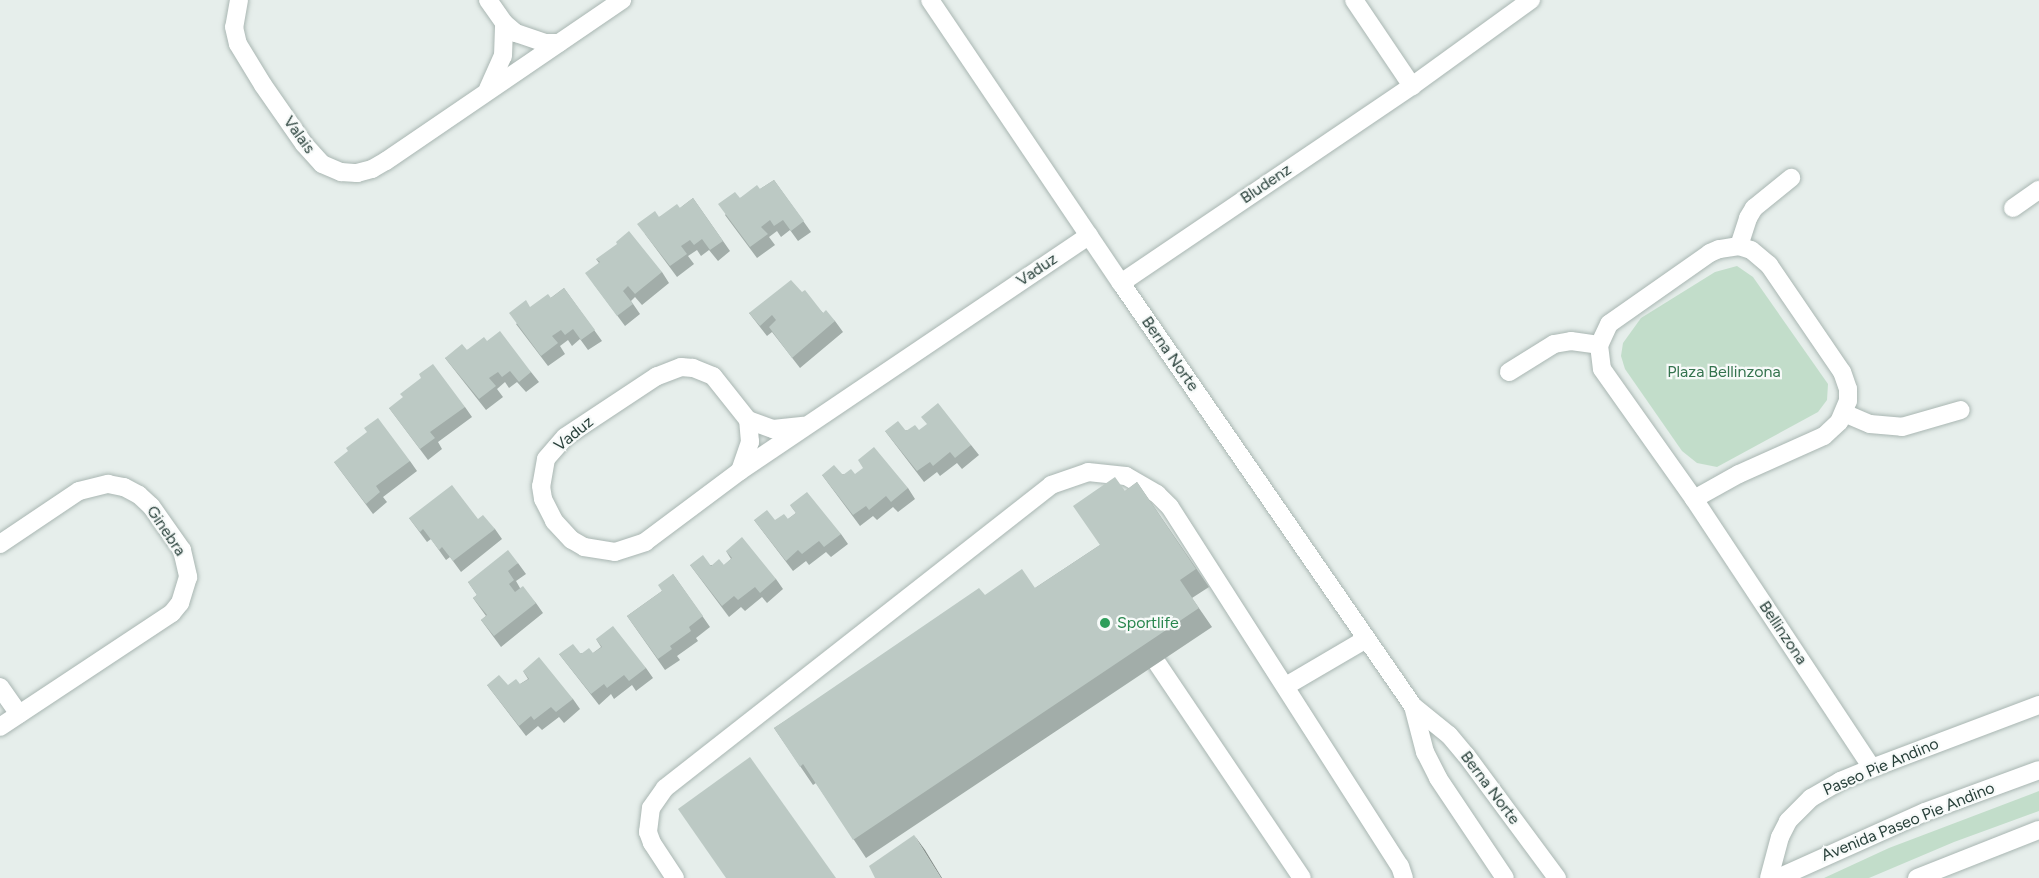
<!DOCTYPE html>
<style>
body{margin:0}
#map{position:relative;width:2039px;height:878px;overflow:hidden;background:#e6eeeb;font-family:Figtree,sans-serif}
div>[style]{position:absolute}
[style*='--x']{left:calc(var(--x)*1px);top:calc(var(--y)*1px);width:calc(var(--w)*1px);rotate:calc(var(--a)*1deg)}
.green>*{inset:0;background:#c2ddca}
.roads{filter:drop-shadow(0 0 2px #a9b6b2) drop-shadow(0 0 2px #a9b6b2)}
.lane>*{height:18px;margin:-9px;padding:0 9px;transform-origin:9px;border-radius:9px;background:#fff}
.street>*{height:18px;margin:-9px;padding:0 9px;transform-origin:9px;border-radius:9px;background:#fff}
.secondary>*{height:18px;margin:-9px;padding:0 9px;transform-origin:9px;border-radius:9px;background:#fff}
.wall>*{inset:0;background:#a2ada9}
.shaded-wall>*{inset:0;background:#848d89}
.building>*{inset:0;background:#bcc9c4}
.dots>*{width:16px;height:16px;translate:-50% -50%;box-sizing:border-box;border:3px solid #f7faf9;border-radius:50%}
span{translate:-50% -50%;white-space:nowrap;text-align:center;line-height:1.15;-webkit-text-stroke:4.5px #f7faf9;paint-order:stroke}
.street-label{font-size:16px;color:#273f39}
.park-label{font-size:16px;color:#34734e}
.leisure-label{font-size:16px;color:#27864d}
.left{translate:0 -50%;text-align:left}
</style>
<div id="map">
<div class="green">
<div style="clip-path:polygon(1737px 266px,1753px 277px,1828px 384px,1827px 400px,1818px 412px,1717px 467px,1697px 463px,1682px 451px,1625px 369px,1621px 356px,1623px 343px,1641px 318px,1715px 272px)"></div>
<div style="clip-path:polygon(2039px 791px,2039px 811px,1954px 842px,1869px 878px,1824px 878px,1889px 848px)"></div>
</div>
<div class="roads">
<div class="lane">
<div style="--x:1157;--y:663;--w:259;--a:56"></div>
<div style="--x:1286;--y:686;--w:93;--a:-30.4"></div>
<div style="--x:675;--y:878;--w:42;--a:-123.3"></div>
<div style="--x:652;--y:843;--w:12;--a:-110"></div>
<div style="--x:648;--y:832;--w:24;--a:-83"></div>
<div style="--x:651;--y:808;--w:24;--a:-55"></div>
<div style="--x:665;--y:788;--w:491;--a:-38.1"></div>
<div style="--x:1051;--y:485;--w:39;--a:-19"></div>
<div style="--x:1088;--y:472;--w:38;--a:6"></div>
<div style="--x:1126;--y:476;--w:36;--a:30"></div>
<div style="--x:1157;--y:494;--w:18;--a:45"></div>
<div style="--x:1170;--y:507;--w:426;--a:57.4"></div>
<div style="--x:1400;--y:866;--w:13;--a:72"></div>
</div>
<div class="street">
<div style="--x:239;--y:0;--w:27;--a:100"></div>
<div style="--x:234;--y:27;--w:17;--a:77"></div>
<div style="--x:238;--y:44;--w:48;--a:58.6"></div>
<div style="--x:263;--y:85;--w:72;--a:55.2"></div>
<div style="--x:304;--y:144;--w:27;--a:48"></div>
<div style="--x:322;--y:164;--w:21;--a:23"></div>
<div style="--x:341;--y:172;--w:16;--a:4"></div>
<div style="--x:357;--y:173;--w:16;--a:-15"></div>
<div style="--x:372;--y:169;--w:16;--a:-30"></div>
<div style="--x:386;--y:161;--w:286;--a:-34.3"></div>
<div style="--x:488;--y:0;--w:28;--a:55"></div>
<div style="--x:504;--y:23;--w:16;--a:40"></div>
<div style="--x:516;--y:33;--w:31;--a:19"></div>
<div style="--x:545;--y:43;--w:14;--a:0"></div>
<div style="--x:930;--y:0;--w:341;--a:56"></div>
<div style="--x:1121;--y:283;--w:514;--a:55.38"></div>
<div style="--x:1413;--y:706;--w:46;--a:38.9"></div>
<div style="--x:1449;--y:735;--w:26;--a:50"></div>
<div style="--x:1466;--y:755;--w:153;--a:53.5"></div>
<div style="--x:1354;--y:0;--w:104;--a:56"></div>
<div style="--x:488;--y:89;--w:36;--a:-66"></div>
<div style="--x:503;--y:56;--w:33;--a:-88"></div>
<div style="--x:2013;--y:208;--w:32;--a:-35"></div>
<div style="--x:1739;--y:246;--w:29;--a:-72"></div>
<div style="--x:1748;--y:218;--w:12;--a:-59"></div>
<div style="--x:1754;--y:208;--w:48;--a:-39"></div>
<div style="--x:1121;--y:283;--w:351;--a:-34.1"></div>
<div style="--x:1412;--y:86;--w:147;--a:-35.9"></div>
<div style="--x:1509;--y:372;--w:53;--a:-31.9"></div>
<div style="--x:1554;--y:344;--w:17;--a:-10"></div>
<div style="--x:1571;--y:341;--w:28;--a:8"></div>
<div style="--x:1844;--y:413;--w:28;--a:23"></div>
<div style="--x:1870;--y:424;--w:32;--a:5"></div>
<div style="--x:1902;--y:427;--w:61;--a:-16.1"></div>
<div style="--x:748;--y:420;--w:27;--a:20"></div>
<div style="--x:773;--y:429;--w:31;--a:-6"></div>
<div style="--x:740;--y:471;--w:31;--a:-71"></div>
<div style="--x:750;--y:442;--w:22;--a:-95"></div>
<div style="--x:748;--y:420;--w:56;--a:-128.5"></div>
<div style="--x:713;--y:376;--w:22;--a:-158"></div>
<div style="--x:693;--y:368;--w:12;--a:-175"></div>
<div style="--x:681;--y:367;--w:26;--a:159"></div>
<div style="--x:657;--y:376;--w:110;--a:146.5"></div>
<div style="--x:565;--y:437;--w:29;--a:131"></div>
<div style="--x:546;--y:459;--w:27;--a:100"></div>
<div style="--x:541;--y:486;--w:13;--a:81"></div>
<div style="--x:543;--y:499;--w:25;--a:63"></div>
<div style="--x:554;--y:521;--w:26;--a:47"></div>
<div style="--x:572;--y:540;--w:14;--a:30"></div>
<div style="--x:584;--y:547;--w:31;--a:9"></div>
<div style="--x:615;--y:552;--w:32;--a:-18"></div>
<div style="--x:645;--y:542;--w:119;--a:-36.8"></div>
<div style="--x:740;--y:471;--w:421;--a:-34"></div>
<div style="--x:1694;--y:499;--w:51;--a:-29.1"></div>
<div style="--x:1739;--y:474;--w:93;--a:-24.1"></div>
<div style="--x:1824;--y:436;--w:21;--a:-43"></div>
<div style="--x:1839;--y:422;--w:23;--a:-67"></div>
<div style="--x:1848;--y:401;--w:12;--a:-90"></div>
<div style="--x:1848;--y:389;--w:18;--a:-109"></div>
<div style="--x:1842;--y:372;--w:130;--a:-124.3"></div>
<div style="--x:1769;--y:265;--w:23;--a:-140"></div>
<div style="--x:1751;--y:250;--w:13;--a:-162"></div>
<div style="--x:1739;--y:246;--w:20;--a:171"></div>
<div style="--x:1719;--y:249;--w:10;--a:156"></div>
<div style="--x:1710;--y:253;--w:123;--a:144.9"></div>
<div style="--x:1609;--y:324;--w:23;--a:115"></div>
<div style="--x:1599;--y:345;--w:24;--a:83"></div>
<div style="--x:1602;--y:369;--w:159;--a:54.7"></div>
<div style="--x:1694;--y:499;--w:323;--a:56.5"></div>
<div style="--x:0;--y:544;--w:95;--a:-33.9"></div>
<div style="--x:79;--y:491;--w:30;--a:-14"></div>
<div style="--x:108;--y:484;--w:16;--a:11"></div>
<div style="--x:124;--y:487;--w:17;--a:28"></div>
<div style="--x:139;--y:495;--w:16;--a:43"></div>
<div style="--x:151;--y:506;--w:54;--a:54.8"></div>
<div style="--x:182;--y:550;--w:28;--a:77"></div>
<div style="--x:188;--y:577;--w:27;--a:107"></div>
<div style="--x:180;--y:603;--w:13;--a:129"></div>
<div style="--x:172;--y:613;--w:206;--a:146.5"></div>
<div style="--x:0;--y:687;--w:33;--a:55"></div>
<div style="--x:1413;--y:706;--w:48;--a:75.4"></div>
<div style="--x:1425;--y:752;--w:29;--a:63"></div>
<div style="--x:1438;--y:778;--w:120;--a:56.2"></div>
<div style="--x:1769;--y:878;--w:42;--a:-75"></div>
<div style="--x:1780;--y:837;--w:18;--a:-63"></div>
<div style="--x:1788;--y:821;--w:33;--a:-45"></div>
<div style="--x:1811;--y:798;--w:34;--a:-30"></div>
<div style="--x:1840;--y:781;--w:35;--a:-22"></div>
<div style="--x:1872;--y:768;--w:178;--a:-20.7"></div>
</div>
<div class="secondary">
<div style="--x:1778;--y:878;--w:161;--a:-24.2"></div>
<div style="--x:1925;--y:812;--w:121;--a:-20.2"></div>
<div style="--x:1917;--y:878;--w:131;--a:-21.5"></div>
</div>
</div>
<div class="wall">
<div style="clip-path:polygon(774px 180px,811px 232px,798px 241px,790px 230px,781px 237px,777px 231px,769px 237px,775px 245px,757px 258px,725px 215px,740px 198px,760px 189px)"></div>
<div style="clip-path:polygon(693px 198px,730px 251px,718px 261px,709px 250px,701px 256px,697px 250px,688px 256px,694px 264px,677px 277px,645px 234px,659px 217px,680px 208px)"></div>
<div style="clip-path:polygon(596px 259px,662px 272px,669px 283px,642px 305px,635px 297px,631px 301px,640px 314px,625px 326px,593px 283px,599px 263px)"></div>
<div style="clip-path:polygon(564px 288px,602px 341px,588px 350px,580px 339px,572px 346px,568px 340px,560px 346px,565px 354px,548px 366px,516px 324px)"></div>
<div style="clip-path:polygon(802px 292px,823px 313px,835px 321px,843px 332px,800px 368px,772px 332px,767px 336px,749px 313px)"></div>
<div style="clip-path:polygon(487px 341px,531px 372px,539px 382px,526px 392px,517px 382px,509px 388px,505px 382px,497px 389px,503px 397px,486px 410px,445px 358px,467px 350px)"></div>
<div style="clip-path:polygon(465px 407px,472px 417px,438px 442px,442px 449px,428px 460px,389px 408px)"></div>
<div style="clip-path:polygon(919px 430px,971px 445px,979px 455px,962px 469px,957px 463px,940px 476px,937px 472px,924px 482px,885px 431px)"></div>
<div style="clip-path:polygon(410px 461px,417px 471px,383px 497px,387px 502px,373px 514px,334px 462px)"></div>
<div style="clip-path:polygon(855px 474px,908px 488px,915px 499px,898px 512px,893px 507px,877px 520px,873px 516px,860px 526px,822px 475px)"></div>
<div style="clip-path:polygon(1137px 482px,1209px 587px,1192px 598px,1212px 627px,866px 858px,816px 783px,813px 785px,774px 728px,985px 595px,1035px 588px,1100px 545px,1125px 491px)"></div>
<div style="clip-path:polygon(790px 505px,841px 534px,848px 544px,831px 557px,826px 552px,809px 565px,806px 561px,793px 571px,754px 520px,775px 520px,788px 519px,796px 513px)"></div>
<div style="clip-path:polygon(409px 518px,478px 519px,495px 529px,502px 539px,461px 572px,450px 557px,446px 560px,431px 539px,427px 542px)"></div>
<div style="clip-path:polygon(726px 551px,776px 579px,783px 589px,767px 603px,762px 597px,745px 611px,741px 607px,729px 617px,690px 565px,724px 565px,731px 559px)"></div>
<div style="clip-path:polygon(518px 563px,526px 574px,516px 581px,520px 588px,536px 603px,543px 613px,501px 647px,481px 620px,486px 616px,473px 598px,477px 595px,468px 582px)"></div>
<div style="clip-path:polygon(673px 574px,710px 627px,696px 638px,698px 641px,677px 656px,680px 660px,665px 670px,627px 616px,662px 591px)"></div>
<div style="clip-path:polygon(596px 639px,646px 668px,653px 678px,636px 691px,632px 685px,614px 699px,611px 694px,599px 705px,559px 654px,593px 653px,601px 647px)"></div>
<div style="clip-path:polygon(523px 671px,573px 699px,580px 709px,564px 723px,559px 717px,542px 730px,538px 726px,526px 736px,487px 685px,508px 685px,520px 684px,528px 679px)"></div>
</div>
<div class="shaded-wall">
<div style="clip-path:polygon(914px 835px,925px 850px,942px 878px,941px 878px)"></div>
</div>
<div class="building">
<div style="clip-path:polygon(774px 180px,804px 221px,791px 231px,783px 220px,774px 226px,770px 220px,761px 227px,768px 234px,750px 247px,718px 204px,735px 192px,740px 198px,757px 185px,760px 189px)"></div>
<div style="clip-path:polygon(693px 198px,723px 241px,710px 250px,702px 239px,694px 245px,690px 240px,681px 246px,687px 254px,670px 266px,637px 224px,655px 211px,659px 217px,677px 204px,680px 208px)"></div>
<div style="clip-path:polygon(629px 231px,662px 272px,635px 294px,628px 286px,623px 291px,633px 304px,617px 316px,585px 273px,600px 262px,596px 259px,617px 244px,616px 242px)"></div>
<div style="clip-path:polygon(791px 280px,802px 292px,805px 290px,823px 313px,826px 310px,835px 321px,792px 358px,769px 327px,776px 320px,772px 315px,760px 326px,749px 313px)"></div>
<div style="clip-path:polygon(564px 288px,595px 330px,581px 340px,573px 329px,565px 335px,561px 330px,552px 336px,558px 343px,541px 356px,509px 313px,526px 300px,530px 307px,548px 294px,551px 298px)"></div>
<div style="clip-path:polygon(500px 331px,531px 372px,519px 382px,510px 371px,502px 377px,498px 372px,489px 378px,496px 386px,479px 399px,445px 358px,462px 344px,467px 350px,484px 337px,487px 341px)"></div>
<div style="clip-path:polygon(433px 364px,465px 407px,430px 432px,435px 438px,420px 449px,389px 408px,403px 397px,400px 394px,421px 378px,419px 374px)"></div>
<div style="clip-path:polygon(938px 403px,971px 445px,955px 458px,950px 452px,933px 466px,930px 462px,917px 471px,885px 431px,898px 421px,906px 431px,915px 425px,919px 430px,927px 424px,921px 417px)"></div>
<div style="clip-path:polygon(378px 418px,410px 461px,376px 486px,380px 492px,366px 504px,334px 462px,348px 451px,346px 448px,367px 432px,364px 428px)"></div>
<div style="clip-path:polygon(874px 447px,908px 488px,891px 502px,886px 496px,869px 510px,866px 506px,853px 515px,822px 475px,834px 465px,843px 475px,851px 469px,855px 474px,863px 468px,858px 460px)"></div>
<div style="clip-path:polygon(1115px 477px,1125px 491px,1137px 482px,1196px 569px,1180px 580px,1199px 608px,853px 840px,803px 764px,800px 767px,774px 728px,979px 588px,985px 595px,1022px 569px,1035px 588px,1100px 545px,1073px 506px)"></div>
<div style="clip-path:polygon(452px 485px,478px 519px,483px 515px,495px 529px,453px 561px,442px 547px,439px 550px,423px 529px,420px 532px,409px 518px)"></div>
<div style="clip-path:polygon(807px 492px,841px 534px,824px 547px,819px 541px,802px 554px,798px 550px,786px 561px,754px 520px,767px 510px,775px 520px,784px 514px,788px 519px,796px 513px,790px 505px)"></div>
<div style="clip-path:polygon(742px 537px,776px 579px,760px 593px,755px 587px,738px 600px,734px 596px,722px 606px,690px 565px,703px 555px,711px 566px,719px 559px,724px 565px,732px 558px,726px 551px)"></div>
<div style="clip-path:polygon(508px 550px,518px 563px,508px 571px,514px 580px,509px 584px,515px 592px,523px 586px,536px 603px,494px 636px,481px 620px,487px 615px,473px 598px,477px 595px,468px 582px)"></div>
<div style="clip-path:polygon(673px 574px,703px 616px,689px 627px,691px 631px,670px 646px,672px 649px,658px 659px,627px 616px,662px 591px,658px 585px)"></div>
<div style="clip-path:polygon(613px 626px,646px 668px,629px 681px,624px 675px,607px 688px,604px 684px,591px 694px,559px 654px,573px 644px,581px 654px,589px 648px,593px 653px,602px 647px,596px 639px)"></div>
<div style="clip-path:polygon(539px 657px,573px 699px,556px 712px,551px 707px,534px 720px,531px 716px,519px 726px,487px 685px,499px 675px,508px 685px,516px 679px,520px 684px,529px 679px,523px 671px)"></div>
<div style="clip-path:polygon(750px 757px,836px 878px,726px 878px,678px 809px)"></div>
<div style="clip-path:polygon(914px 835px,941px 878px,875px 878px,869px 866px)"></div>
</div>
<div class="dots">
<div style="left:1105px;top:623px;background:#2e9e5b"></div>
</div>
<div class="street-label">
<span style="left:299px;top:135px;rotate:54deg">Valais</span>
<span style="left:1266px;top:184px;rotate:-34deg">Bludenz</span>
<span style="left:1037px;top:270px;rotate:-34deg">Vaduz</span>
<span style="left:1170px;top:354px;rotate:55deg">Berna Norte</span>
<span style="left:574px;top:434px;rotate:-39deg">Vaduz</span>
<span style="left:166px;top:531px;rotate:56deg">Ginebra</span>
<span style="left:1783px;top:633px;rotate:56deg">Bellinzona</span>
<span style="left:1881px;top:767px;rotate:-23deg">Paseo Pie Andino</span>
<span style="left:1490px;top:788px;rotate:53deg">Berna Norte</span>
<span style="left:1908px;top:822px;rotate:-22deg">Avenida Paseo Pie Andino</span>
</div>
<div class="park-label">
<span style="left:1724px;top:372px">Plaza Bellinzona</span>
</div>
<div class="leisure-label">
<span class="left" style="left:1117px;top:623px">Sportlife</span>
</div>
</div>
